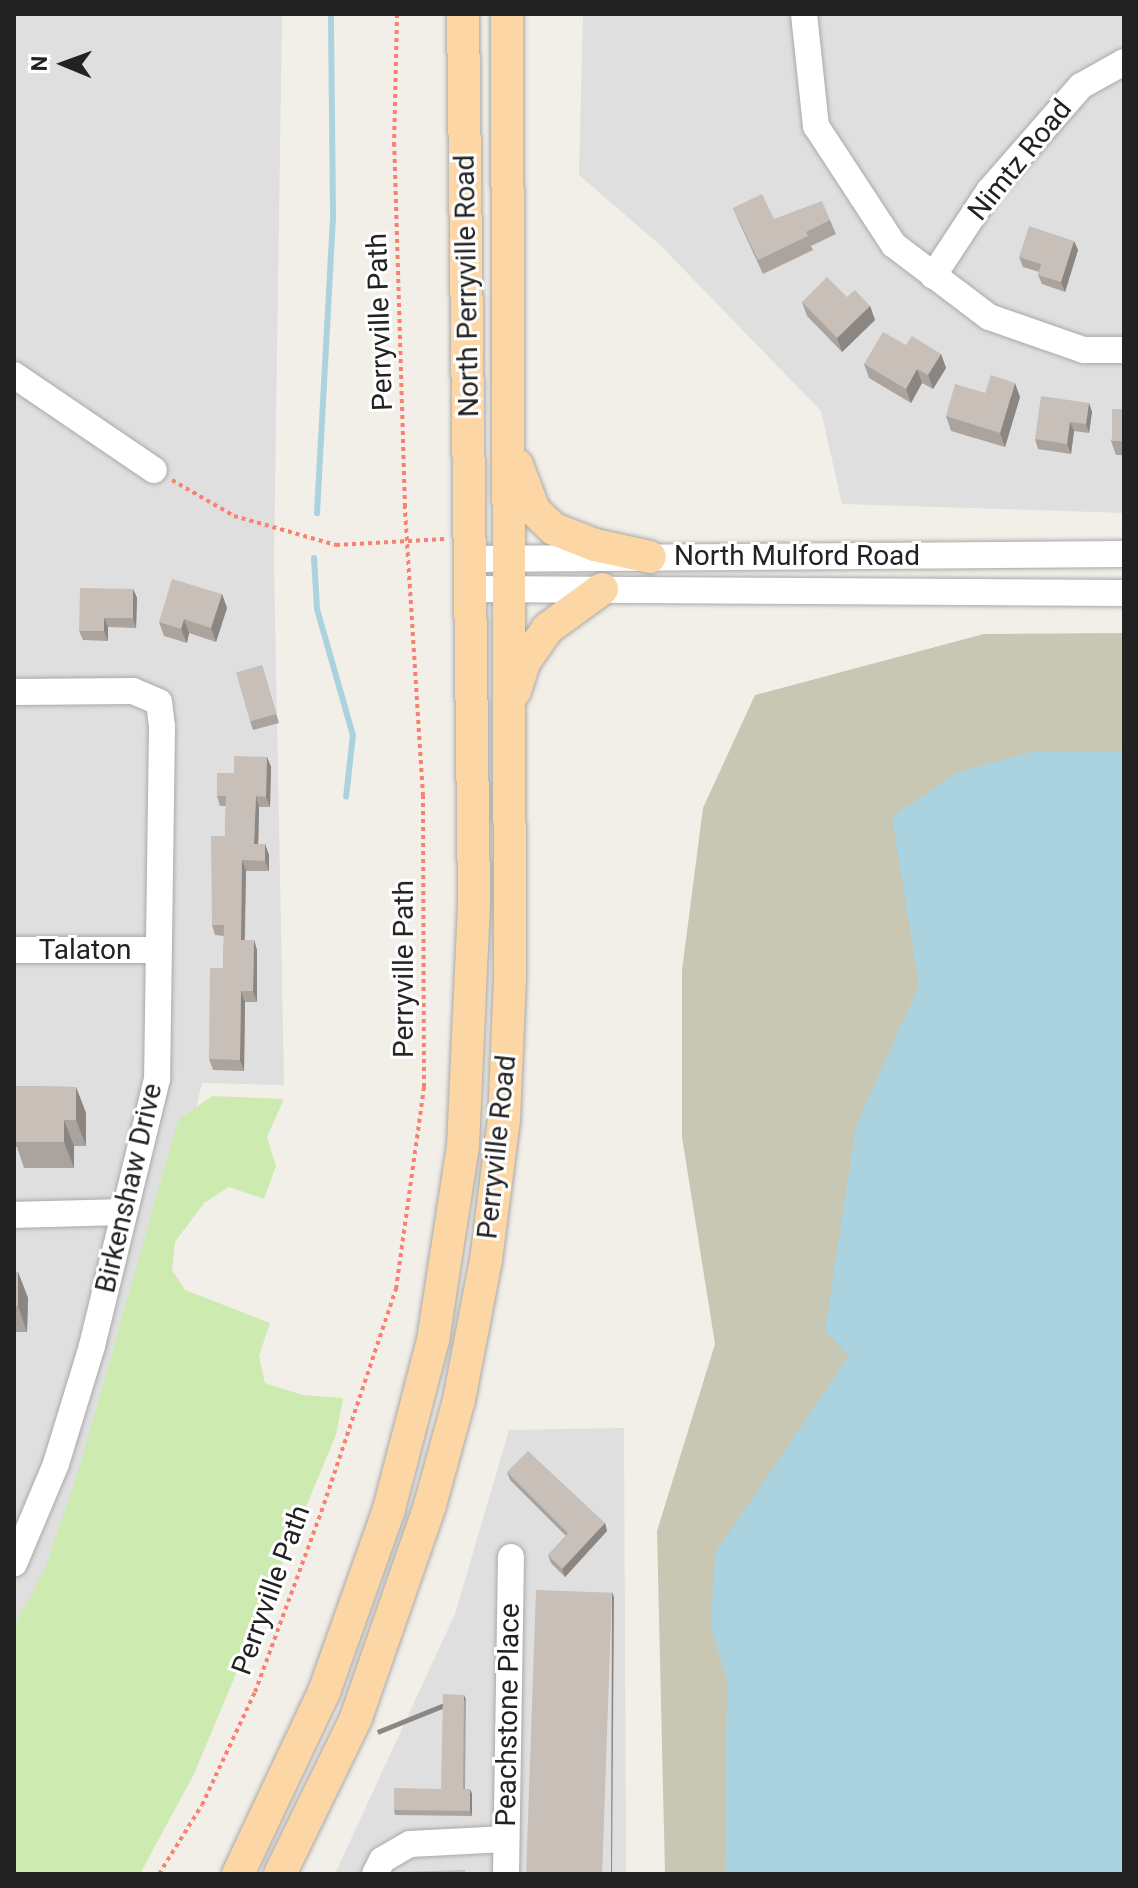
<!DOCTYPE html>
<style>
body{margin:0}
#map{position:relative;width:1138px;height:1888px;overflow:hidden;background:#f2efe9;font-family:Roboto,sans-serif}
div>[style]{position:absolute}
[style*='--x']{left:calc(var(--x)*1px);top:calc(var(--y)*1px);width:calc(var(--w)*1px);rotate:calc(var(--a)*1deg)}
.residential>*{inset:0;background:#e0dfdf}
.construction>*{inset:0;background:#c7c7b4}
.grass>*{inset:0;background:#cdebb0}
.water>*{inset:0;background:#aad3df}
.stream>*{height:6px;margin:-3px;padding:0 3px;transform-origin:3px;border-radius:3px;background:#aad3df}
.path>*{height:4px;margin-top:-2px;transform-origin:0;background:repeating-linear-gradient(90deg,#fa8072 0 4px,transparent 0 8px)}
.roads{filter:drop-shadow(0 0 2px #a9a9a9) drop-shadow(0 0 2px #a9a9a9)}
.minor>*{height:26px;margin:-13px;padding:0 13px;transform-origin:13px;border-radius:13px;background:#fff}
.major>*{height:32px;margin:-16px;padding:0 16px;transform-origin:16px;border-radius:16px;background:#fcd6a4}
.wall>*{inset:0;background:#aba49e}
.shaded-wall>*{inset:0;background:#8b8681;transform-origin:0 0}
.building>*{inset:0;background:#c7bfb8;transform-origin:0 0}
span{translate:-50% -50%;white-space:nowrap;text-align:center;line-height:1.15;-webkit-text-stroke:6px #fff;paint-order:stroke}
.street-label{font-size:28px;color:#222}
.frame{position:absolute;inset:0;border:16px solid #222;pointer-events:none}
.north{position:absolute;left:24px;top:24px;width:80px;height:80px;-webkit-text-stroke:6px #fff;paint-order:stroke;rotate:271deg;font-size:22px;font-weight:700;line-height:32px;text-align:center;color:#222}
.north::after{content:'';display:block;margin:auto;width:28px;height:36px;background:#222;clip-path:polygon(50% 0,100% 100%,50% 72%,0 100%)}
</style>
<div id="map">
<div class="residential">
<div style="clip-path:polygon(14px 14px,282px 14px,274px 562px,284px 1085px,202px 1083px,75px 1600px,14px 1707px)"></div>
<div style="clip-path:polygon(583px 14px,1124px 14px,1124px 513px,842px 504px,821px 411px,660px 245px,579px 175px)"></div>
<div style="clip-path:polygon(624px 1428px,626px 1874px,335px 1874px,455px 1614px,509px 1430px)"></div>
</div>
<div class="construction">
<div style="clip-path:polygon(1124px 633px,1124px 1874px,665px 1874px,657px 1531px,715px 1344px,682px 1137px,682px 970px,703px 808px,755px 695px,984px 634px)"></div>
</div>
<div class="grass">
<div style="clip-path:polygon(212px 1096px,284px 1099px,267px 1137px,276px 1166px,264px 1199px,229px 1187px,204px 1203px,175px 1242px,172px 1270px,185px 1290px,270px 1323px,259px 1356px,265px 1383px,303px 1395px,343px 1398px,336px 1435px,194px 1774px,140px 1874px,14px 1874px,14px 1626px,44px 1571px,80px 1465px,178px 1120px)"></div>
</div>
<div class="water">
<div style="clip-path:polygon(1034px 751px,1124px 751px,1124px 1874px,725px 1874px,727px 1681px,711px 1627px,715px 1553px,849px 1356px,825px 1330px,856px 1126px,919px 985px,892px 817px,958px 772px)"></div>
</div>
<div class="stream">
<div style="--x:317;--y:513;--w:300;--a:-86.9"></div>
<div style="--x:333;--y:213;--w:199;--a:-90.6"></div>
<div style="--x:314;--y:558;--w:51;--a:86.6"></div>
<div style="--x:317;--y:609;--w:131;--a:74.1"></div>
<div style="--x:353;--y:735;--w:62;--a:96.4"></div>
</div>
<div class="path">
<div style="--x:172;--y:480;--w:72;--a:30.1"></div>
<div style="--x:234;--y:516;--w:106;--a:15.9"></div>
<div style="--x:336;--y:545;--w:109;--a:-3.2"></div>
<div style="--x:159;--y:1874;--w:81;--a:-58.1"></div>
<div style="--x:202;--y:1805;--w:125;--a:-64.9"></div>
<div style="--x:255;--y:1692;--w:200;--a:-69.8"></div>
<div style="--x:324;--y:1504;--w:227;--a:-71.5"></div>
<div style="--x:396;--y:1289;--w:204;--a:-82.1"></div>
<div style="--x:424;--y:1087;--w:291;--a:-90.2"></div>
<div style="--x:423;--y:796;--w:290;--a:-93.6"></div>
<div style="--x:405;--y:507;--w:361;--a:-91.7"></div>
<div style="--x:394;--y:146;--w:132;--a:-88.7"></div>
</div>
<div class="roads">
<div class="minor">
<div style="--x:804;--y:14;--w:113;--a:83.9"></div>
<div style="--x:816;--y:126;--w:142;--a:56.8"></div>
<div style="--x:894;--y:245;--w:119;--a:37.2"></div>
<div style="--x:989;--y:317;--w:101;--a:19.2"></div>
<div style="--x:1084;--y:350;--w:40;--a:0"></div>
<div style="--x:933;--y:276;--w:102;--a:-56.6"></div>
<div style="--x:989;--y:191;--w:140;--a:-48.8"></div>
<div style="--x:1081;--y:86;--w:49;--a:-29.2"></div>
<div style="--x:14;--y:375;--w:169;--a:34.2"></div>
<div style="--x:470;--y:559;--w:654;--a:-0.44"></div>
<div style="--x:471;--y:589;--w:653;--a:0.35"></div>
<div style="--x:14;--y:692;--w:119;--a:-0.5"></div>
<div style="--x:133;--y:691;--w:28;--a:23"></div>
<div style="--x:159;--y:702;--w:25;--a:83"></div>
<div style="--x:162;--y:727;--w:352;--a:90.8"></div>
<div style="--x:157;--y:1079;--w:275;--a:103.7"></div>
<div style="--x:92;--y:1346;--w:123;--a:107"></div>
<div style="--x:56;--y:1464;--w:108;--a:112.8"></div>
<div style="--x:14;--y:950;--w:142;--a:0"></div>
<div style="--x:14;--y:1215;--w:107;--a:-1.6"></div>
<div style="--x:375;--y:1874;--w:16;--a:-63"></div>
<div style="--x:382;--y:1860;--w:32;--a:-30"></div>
<div style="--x:410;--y:1844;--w:96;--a:-3"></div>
<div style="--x:506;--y:1874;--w:317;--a:-89.1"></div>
</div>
<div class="major">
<div style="--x:517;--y:465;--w:48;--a:69.3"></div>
<div style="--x:534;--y:510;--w:28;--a:44"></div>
<div style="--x:554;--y:529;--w:44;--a:21.3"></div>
<div style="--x:595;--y:545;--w:56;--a:12.3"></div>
<div style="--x:515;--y:691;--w:32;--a:-72"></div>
<div style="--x:525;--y:661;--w:39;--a:-55"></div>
<div style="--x:547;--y:629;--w:68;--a:-36"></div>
<div style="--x:238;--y:1874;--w:201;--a:-64.7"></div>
<div style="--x:324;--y:1692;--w:194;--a:-70.4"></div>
<div style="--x:389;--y:1509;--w:175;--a:-75.4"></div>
<div style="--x:433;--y:1340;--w:196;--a:-81.2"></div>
<div style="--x:463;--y:1146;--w:246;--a:-87.4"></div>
<div style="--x:474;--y:900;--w:886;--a:-90.71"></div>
<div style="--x:280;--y:1874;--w:174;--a:-64"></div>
<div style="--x:356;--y:1718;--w:225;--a:-70.8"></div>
<div style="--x:430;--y:1505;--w:109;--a:-74.6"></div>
<div style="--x:459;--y:1400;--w:143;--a:-79.1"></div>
<div style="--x:486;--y:1260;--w:141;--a:-82.7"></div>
<div style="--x:504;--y:1120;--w:141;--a:-87.6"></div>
<div style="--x:510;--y:979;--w:965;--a:-90.18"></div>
</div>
</div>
<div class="wall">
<div style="clip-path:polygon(733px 208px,774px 219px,830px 220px,836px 234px,811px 246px,813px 250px,763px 274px,739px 222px)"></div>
<div style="clip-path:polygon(1074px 241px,1078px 250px,1065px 292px,1042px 284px,1038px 275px,1039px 272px,1023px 267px,1019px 257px)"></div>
<div style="clip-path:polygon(847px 297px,870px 306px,875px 320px,842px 352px,807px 316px,802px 302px)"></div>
<div style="clip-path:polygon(906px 345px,941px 354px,946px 368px,933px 389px,922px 383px,911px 403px,869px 378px,864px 364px)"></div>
<div style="clip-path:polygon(985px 393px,1020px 397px,1005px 447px,951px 431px,946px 416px)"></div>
<div style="clip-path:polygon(1089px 403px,1092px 412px,1089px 433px,1074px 431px,1071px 454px,1038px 449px,1035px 439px)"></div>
<div style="clip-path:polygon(1124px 409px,1124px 455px,1116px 455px,1111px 441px)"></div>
<div style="clip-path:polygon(133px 589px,137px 598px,136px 628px,108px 627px,108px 641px,83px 640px,79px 631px)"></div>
<div style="clip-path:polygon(222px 594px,227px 608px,216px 642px,189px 633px,187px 643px,164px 636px,159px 622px)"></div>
<div style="clip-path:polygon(262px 665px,279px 723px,253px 730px,250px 721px)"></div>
<div style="clip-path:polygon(267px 757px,271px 767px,270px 807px,259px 807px,258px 844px,265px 844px,269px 855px,269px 871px,246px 871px,245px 940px,254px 940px,257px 950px,257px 1002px,245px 1002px,244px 1071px,213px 1070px,209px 1059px,223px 968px,224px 936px,215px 935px,212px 925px,225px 836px,226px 806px,220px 806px,217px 796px,234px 773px)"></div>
<div style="clip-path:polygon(14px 1086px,76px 1087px,86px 1113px,86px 1146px,74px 1146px,74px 1168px,24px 1168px,17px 1147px,14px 1147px)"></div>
<div style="clip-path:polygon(14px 1268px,15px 1272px,18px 1272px,28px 1298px,27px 1332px,14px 1332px)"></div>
<div style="clip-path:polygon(507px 1472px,605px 1523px,607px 1531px,565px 1577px,551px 1563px,548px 1555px,566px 1536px,510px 1480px)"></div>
<div style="clip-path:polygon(464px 1695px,466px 1700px,465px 1789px,472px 1794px,472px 1816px,395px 1815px,394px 1810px,441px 1789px)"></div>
</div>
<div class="shaded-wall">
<div style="clip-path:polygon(1074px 241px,1078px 250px,1065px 292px,1061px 282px)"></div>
<div style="clip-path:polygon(870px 306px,875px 320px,842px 352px,837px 338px)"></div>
<div style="clip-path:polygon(941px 354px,946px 368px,933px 389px,928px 375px)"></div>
<div style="clip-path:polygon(917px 369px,922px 383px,911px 403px,906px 389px)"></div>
<div style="clip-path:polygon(1015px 383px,1020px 397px,1005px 447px,1000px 433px)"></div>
<div style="clip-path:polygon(1089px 403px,1092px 412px,1089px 433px,1086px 424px)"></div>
<div style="clip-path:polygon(1070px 422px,1074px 431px,1071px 454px,1067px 444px)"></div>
<div style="clip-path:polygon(133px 589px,137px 598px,136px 628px,133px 618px)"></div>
<div style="clip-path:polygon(222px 594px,227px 608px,216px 642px,211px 628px)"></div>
<div style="clip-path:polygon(104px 618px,108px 627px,108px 641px,104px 631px)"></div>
<div style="clip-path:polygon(184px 619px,189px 633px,187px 643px,181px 629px)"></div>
<div style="clip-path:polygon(267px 757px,271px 767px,270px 807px,266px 797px)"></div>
<div style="clip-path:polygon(256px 796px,259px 807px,258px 854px,254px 844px)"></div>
<div style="clip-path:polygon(265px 844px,269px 855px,269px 871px,265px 861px)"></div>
<div style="clip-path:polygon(242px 860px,246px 871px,244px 950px,241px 940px)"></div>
<div style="clip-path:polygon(254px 940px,257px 950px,257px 1002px,253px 991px)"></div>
<div style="clip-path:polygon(241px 991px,245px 1002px,244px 1071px,240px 1060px)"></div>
<div style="clip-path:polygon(76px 1087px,86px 1113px,86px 1146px,76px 1120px)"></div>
<div style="clip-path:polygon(64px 1120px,74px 1146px,74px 1168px,64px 1142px)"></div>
<div style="clip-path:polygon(18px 1272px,28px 1298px,27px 1332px,18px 1306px)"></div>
<div style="clip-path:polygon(605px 1523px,607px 1531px,565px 1577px,562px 1569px)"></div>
<div style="clip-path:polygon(612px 1592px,614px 1597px,612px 1874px,611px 1874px)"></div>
<div style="left:464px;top:1695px;width:5px;height:94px;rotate:68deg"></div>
<div style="clip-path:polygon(470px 1789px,472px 1794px,472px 1816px,470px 1811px)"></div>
</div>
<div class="building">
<div style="clip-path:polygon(762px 194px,774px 219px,822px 201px,830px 220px,806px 232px,808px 236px,758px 260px,733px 208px)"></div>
<div style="clip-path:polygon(1029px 226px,1074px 241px,1061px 282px,1038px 275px,1041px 264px,1019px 257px)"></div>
<div style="clip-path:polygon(827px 277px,847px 297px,855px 290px,870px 306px,837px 338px,802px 302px)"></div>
<div style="clip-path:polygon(883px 332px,906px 345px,912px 336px,941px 354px,928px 375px,917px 369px,906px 389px,864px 364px)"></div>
<div style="clip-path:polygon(991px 375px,1015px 383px,1000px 433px,946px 416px,955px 384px,985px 393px)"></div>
<div style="clip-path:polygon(1041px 396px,1089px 403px,1086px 424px,1070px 422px,1067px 444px,1035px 439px)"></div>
<div style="left:1112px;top:409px;width:12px;height:32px"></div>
<div style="clip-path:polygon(172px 579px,222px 594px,211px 628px,184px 619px,181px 629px,159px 622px)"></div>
<div style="clip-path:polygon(80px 588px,133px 589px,133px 618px,104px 618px,104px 631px,79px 631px)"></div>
<div style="left:262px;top:665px;width:51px;height:27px;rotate:74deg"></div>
<div style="clip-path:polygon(234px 756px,267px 757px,266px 797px,256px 796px,254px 844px,265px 844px,265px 861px,242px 860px,241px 940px,254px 940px,253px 991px,241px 991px,240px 1060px,209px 1059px,210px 968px,223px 968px,224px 925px,212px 925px,211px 836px,225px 836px,226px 796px,217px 796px,217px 773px,234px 773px)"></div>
<div style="clip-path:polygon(14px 1086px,76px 1087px,76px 1120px,64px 1120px,64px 1142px,15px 1142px)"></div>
<div style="left:14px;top:1272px;width:4px;height:34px"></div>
<div style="clip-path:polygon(528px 1451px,605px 1523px,562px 1569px,548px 1555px,568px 1533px,507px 1472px)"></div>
<div style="left:536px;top:1590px;width:76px;height:284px;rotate:2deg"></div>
<div style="clip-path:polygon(443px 1694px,464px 1695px,463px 1789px,470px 1789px,470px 1811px,394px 1810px,394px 1788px,441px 1789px)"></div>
<div style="clip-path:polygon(465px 1870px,465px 1874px,400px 1874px,400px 1872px)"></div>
</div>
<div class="street-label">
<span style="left:1020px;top:160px;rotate:-51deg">Nimtz Road</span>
<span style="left:467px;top:286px;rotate:-91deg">North Perryville Road</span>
<span style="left:380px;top:322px;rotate:-92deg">Perryville Path</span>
<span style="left:797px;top:556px">North Mulford Road</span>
<span style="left:85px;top:950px">Talaton</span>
<span style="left:404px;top:969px;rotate:-90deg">Perryville Path</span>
<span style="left:497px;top:1147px;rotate:-84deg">Perryville Road</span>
<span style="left:129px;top:1188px;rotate:-77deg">Birkenshaw Drive</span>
<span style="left:271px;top:1590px;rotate:-70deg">Perryville Path</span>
<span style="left:508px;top:1715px;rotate:-89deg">Peachstone Place</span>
</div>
<div class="frame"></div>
<div class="north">N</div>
</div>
